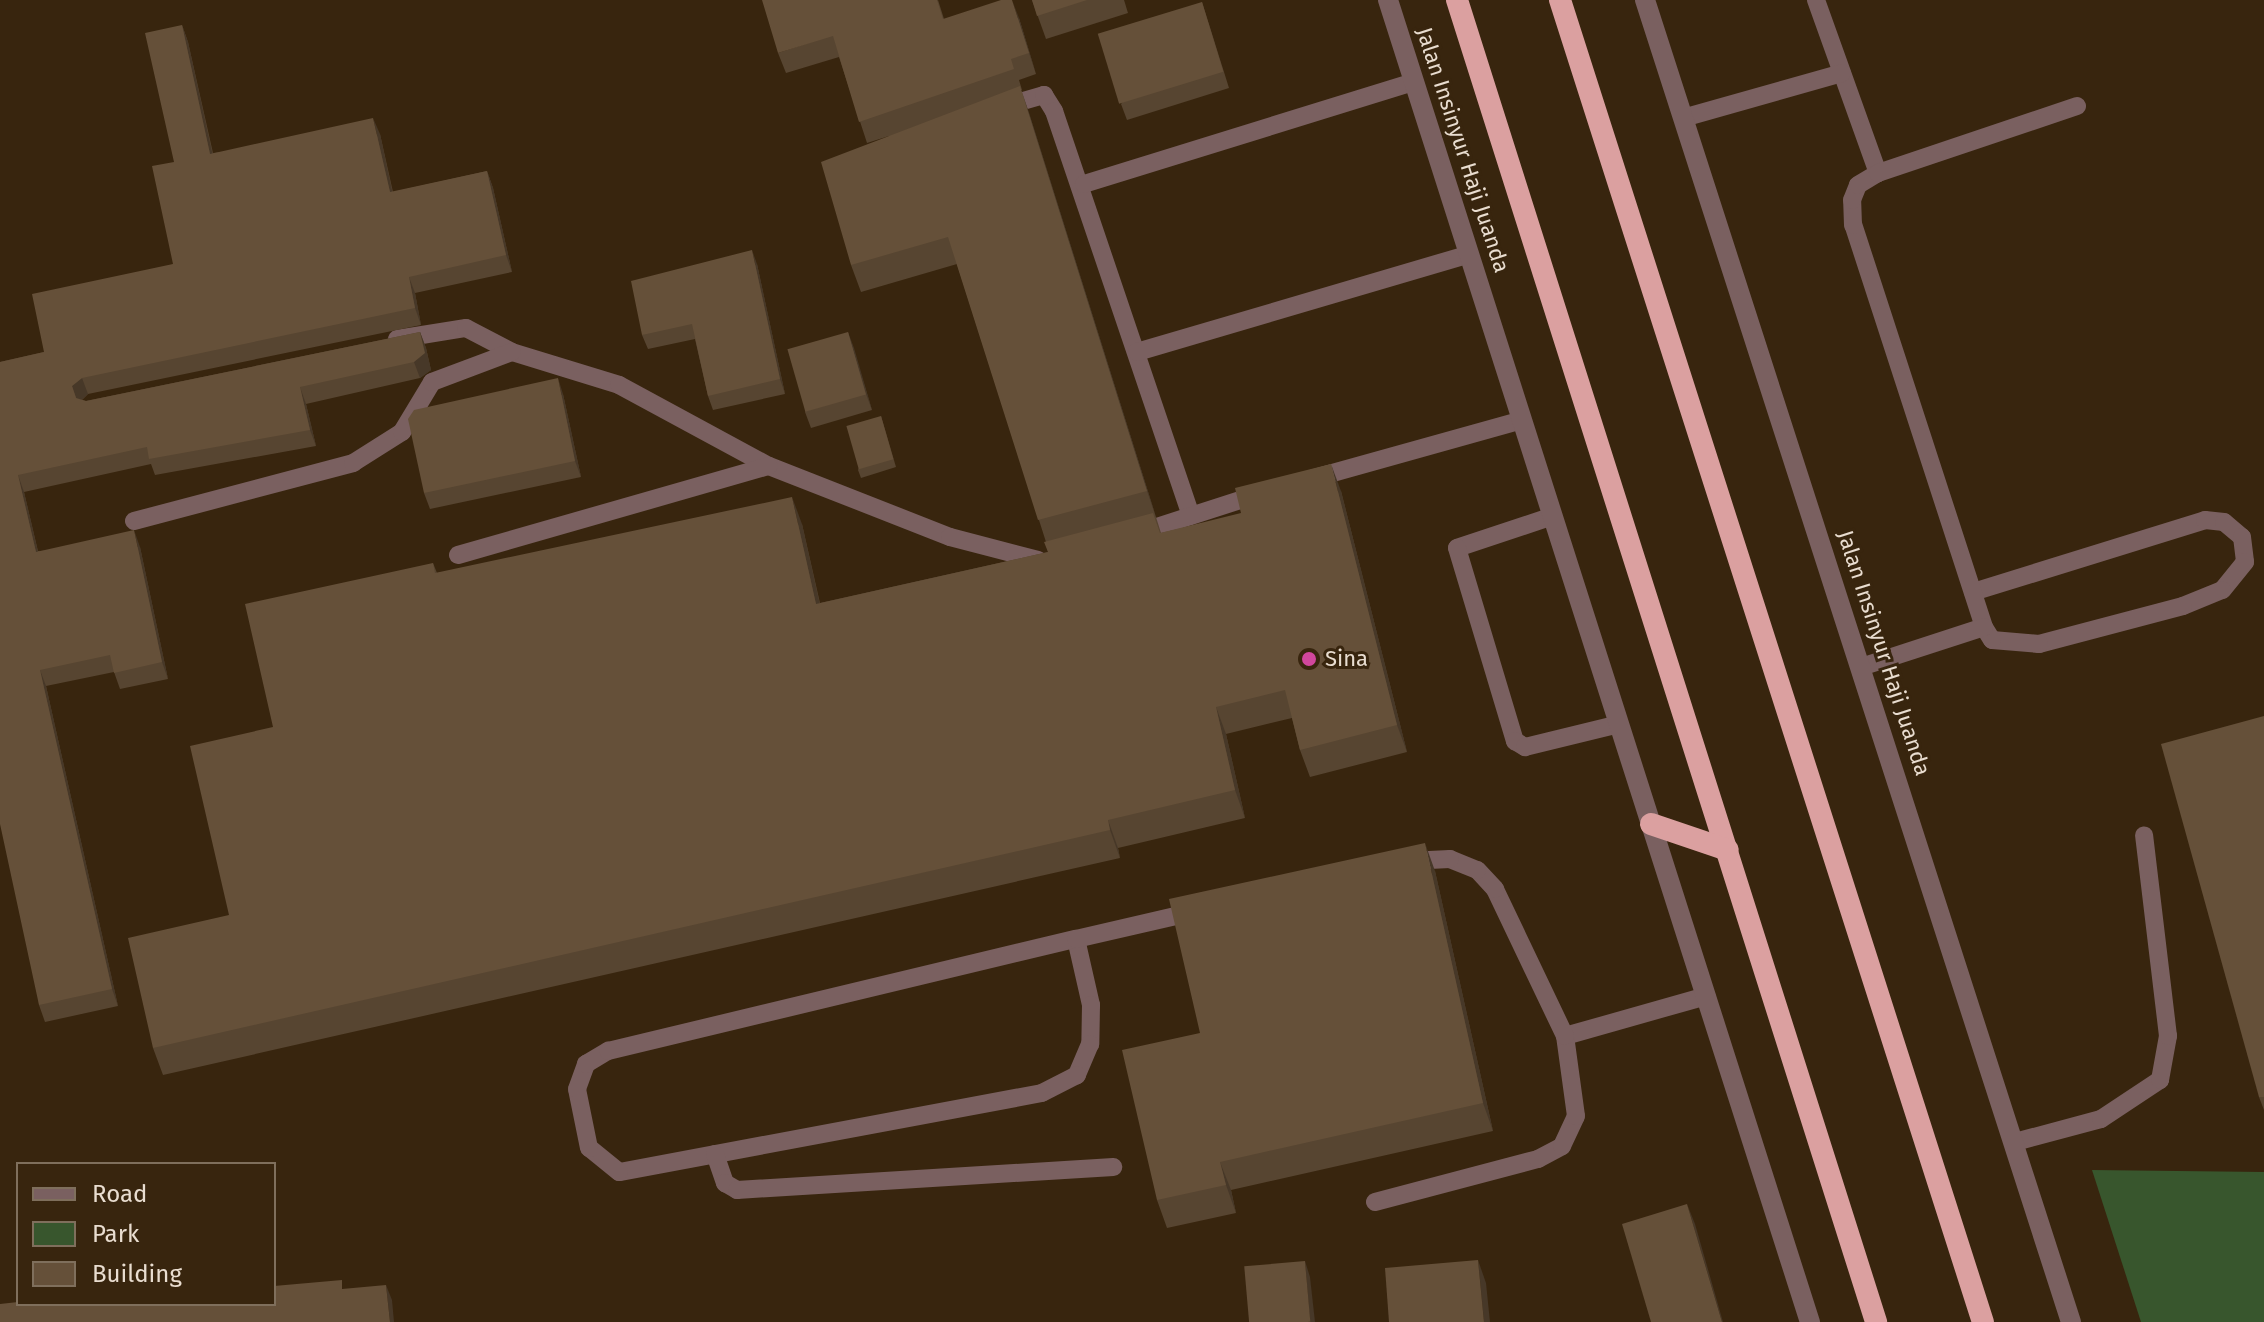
<!DOCTYPE html>
<style>
body{margin:0}
#map{position:relative;width:2264px;height:1322px;overflow:hidden;background:#38250e;font-family:"Fira Sans",sans-serif}
div>[style]{position:absolute}
[style*='--x']{left:calc(var(--x)*1px);top:calc(var(--y)*1px);width:calc(var(--w)*1px);rotate:calc(var(--a)*1deg)}
.green>*{inset:0;background:#38562d}
.service>*{height:18px;margin:-9px;padding:0 9px;transform-origin:9px;border-radius:9px;background:#7a6060}
.tertiary>*{height:20px;margin:-10px;padding:0 10px;transform-origin:10px;border-radius:10px;background:#7a6060}
.trunk>*{height:22px;margin:-11px;padding:0 11px;transform-origin:11px;border-radius:11px;background:#dba0a0}
.wall>*{inset:0;background:#574531}
.shaded-wall>*{inset:0;background:#473828}
.building>*{inset:0;background:#655039;transform-origin:0 0}
.dots>*{width:22px;height:22px;translate:-50% -50%;box-sizing:border-box;border:4px solid #38250e;border-radius:50%}
span{translate:-50% -50%;white-space:nowrap;text-align:center;line-height:1.15;-webkit-text-stroke:6px #38250e;paint-order:stroke}
.street-label{font-size:22px;color:#e9ddd0}
.poi-label{font-size:22px;color:#e9ddd0}
.left{translate:0 -50%;text-align:left}
.legend{position:absolute;left:16px;top:1162px;width:260px;height:144px;box-sizing:border-box;background:#38250e;border:2px solid #7f6f5c;margin:0;padding:10px 14px;list-style:none;font-size:24px;color:#e9ddd0}
.legend li{display:flex;align-items:center;gap:16px;height:40px}
.legend b{width:40px;border:2px solid #7f6f5c}
</style>
<div id="map">
<div class="green">
<div style="clip-path:polygon(2092px 1170px,2264px 1172px,2264px 1322px,2141px 1322px)"></div>
</div>
<div class="service">
<div style="--x:1816;--y:0;--w:184;--a:70.3"></div>
<div style="--x:1002;--y:107;--w:44;--a:-15.9"></div>
<div style="--x:1044;--y:95;--w:19;--a:58"></div>
<div style="--x:1054;--y:111;--w:427;--a:71.3"></div>
<div style="--x:1683;--y:118;--w:165;--a:-15.8"></div>
<div style="--x:1084;--y:184;--w:345;--a:-17.2"></div>
<div style="--x:397;--y:339;--w:70;--a:-9.1"></div>
<div style="--x:466;--y:328;--w:52;--a:27.6"></div>
<div style="--x:512;--y:352;--w:112;--a:17.1"></div>
<div style="--x:619;--y:385;--w:170;--a:28.4"></div>
<div style="--x:769;--y:466;--w:194;--a:21.4"></div>
<div style="--x:950;--y:537;--w:91;--a:14.6"></div>
<div style="--x:1137;--y:352;--w:346;--a:-16.4"></div>
<div style="--x:1311;--y:479;--w:219;--a:-15.6"></div>
<div style="--x:1553;--y:516;--w:101;--a:161.6"></div>
<div style="--x:1457;--y:548;--w:202;--a:73.3"></div>
<div style="--x:1515;--y:741;--w:12;--a:31"></div>
<div style="--x:1525;--y:747;--w:97;--a:-13.7"></div>
<div style="--x:134;--y:521;--w:227;--a:-14.8"></div>
<div style="--x:353;--y:463;--w:58;--a:-32.3"></div>
<div style="--x:402;--y:432;--w:58;--a:-59"></div>
<div style="--x:432;--y:382;--w:85;--a:-20.6"></div>
<div style="--x:1135;--y:534;--w:130;--a:-17.9"></div>
<div style="--x:458;--y:555;--w:323;--a:-16"></div>
<div style="--x:1973;--y:592;--w:243;--a:-17.2"></div>
<div style="--x:2205;--y:520;--w:19;--a:6"></div>
<div style="--x:2224;--y:522;--w:23;--a:40"></div>
<div style="--x:2242;--y:537;--w:25;--a:83"></div>
<div style="--x:2245;--y:562;--w:36;--a:129"></div>
<div style="--x:2222;--y:590;--w:42;--a:157.7"></div>
<div style="--x:2183;--y:606;--w:149;--a:165.2"></div>
<div style="--x:2039;--y:644;--w:47;--a:-175.1"></div>
<div style="--x:1992;--y:640;--w:15;--a:-122"></div>
<div style="--x:1984;--y:627;--w:423;--a:-108"></div>
<div style="--x:1853;--y:225;--w:25;--a:-92"></div>
<div style="--x:1852;--y:200;--w:16;--a:-68"></div>
<div style="--x:1858;--y:185;--w:23;--a:-31"></div>
<div style="--x:1878;--y:173;--w:210;--a:-18.6"></div>
<div style="--x:1861;--y:667;--w:129;--a:-18"></div>
<div style="--x:1076;--y:939;--w:68;--a:77.2"></div>
<div style="--x:1091;--y:1005;--w:39;--a:91"></div>
<div style="--x:1090;--y:1044;--w:34;--a:113"></div>
<div style="--x:1077;--y:1075;--w:39;--a:153"></div>
<div style="--x:1042;--y:1093;--w:430;--a:169.4"></div>
<div style="--x:619;--y:1172;--w:38;--a:-141"></div>
<div style="--x:589;--y:1148;--w:60;--a:-101.5"></div>
<div style="--x:577;--y:1089;--w:27;--a:-70"></div>
<div style="--x:586;--y:1064;--w:26;--a:-31"></div>
<div style="--x:608;--y:1051;--w:481;--a:-13.5"></div>
<div style="--x:1076;--y:939;--w:124;--a:-13"></div>
<div style="--x:1565;--y:1036;--w:147;--a:-15.8"></div>
<div style="--x:2015;--y:1142;--w:89;--a:-15"></div>
<div style="--x:2101;--y:1119;--w:71;--a:-33.5"></div>
<div style="--x:2160;--y:1080;--w:45;--a:-79.7"></div>
<div style="--x:2168;--y:1036;--w:202;--a:-96.8"></div>
<div style="--x:715;--y:1154;--w:31;--a:71"></div>
<div style="--x:725;--y:1183;--w:14;--a:30"></div>
<div style="--x:737;--y:1190;--w:377;--a:-3.5"></div>
<div style="--x:1375;--y:1202;--w:169;--a:-14.8"></div>
<div style="--x:1538;--y:1159;--w:27;--a:-28"></div>
<div style="--x:1562;--y:1146;--w:33;--a:-65"></div>
<div style="--x:1576;--y:1116;--w:81;--a:-97.8"></div>
<div style="--x:1565;--y:1036;--w:163;--a:-115.5"></div>
<div style="--x:1495;--y:889;--w:26;--a:-133"></div>
<div style="--x:1477;--y:870;--w:29;--a:-158"></div>
<div style="--x:1450;--y:859;--w:42;--a:177.3"></div>
</div>
<div class="tertiary">
<div style="--x:1388;--y:0;--w:1388;--a:72.3"></div>
<div style="--x:1645;--y:0;--w:1389;--a:72.14"></div>
</div>
<div class="trunk">
<div style="--x:1457;--y:0;--w:1387;--a:72.41"></div>
<div style="--x:1560;--y:0;--w:1388;--a:72.26"></div>
<div style="--x:1651;--y:824;--w:81;--a:18.7"></div>
</div>
<div class="wall">
<div style="clip-path:polygon(938px 0,944px 19px,1019px 18px,1036px 74px,1019px 80px,1022px 90px,1021px 90px,1029px 113px,1161px 533px,1341px 491px,1407px 752px,1310px 777px,1300px 750px,1292px 718px,1226px 734px,1245px 818px,1118px 848px,1120px 858px,163px 1075px,153px 1048px,229px 915px,273px 727px,433px 563px,437px 573px,802px 524px,820px 603px,1048px 552px,1046px 542px,957px 264px,861px 292px,851px 265px,889px 136px,867px 143px,839px 57px,786px 73px,778px 53px)"></div>
<div style="clip-path:polygon(1032px 0,1124px 0,1128px 13px,1046px 39px)"></div>
<div style="clip-path:polygon(1202px 2px,1229px 88px,1127px 120px,1121px 104px)"></div>
<div style="clip-path:polygon(182px 25px,188px 42px,213px 153px,380px 134px,393px 192px,487px 171px,493px 188px,512px 272px,415px 293px,421px 325px,88px 394px,82px 400px,86px 401px,420px 332px,426px 348px,431px 370px,420px 378px,306px 404px,316px 446px,155px 475px,151px 464px,24px 492px,38px 551px,140px 547px,168px 679px,120px 689px,114px 672px,46px 686px,118px 1006px,45px 1022px,39px 1005px,0 362px,44px 352px,173px 264px,174px 162px)"></div>
<div style="clip-path:polygon(757px 264px,785px 394px,713px 410px,708px 396px,695px 339px,648px 349px,642px 335px)"></div>
<div style="clip-path:polygon(848px 332px,872px 410px,811px 428px,805px 412px)"></div>
<div style="clip-path:polygon(563px 394px,581px 477px,430px 509px,424px 493px)"></div>
<div style="clip-path:polygon(881px 416px,896px 467px,861px 478px,858px 470px)"></div>
<div style="clip-path:polygon(2264px 716px,2264px 1110px,2259px 1097px)"></div>
<div style="clip-path:polygon(1435px 871px,1493px 1131px,1231px 1190px,1236px 1213px,1167px 1228px,1157px 1200px,1200px 1033px)"></div>
</div>
<div class="shaded-wall">
<div style="clip-path:polygon(1012px 0,1019px 18px,1036px 74px,1029px 53px)"></div>
<div style="clip-path:polygon(182px 25px,188px 42px,216px 170px,210px 154px)"></div>
<div style="clip-path:polygon(1020px 86px,1029px 113px,1156px 517px,1147px 491px)"></div>
<div style="clip-path:polygon(373px 118px,380px 134px,396px 209px,390px 192px)"></div>
<div style="clip-path:polygon(487px 171px,493px 188px,512px 272px,506px 255px)"></div>
<div style="clip-path:polygon(752px 250px,757px 264px,785px 394px,780px 379px)"></div>
<div style="clip-path:polygon(409px 277px,415px 293px,421px 325px,415px 308px)"></div>
<div style="clip-path:polygon(420px 332px,426px 348px,431px 370px,420px 378px,414px 362px)"></div>
<div style="clip-path:polygon(848px 332px,854px 348px,872px 410px,866px 394px)"></div>
<div style="clip-path:polygon(82px 378px,88px 394px,78px 403px,82px 414px,72px 386px)"></div>
<div style="clip-path:polygon(558px 378px,563px 394px,581px 477px,575px 461px)"></div>
<div style="clip-path:polygon(300px 387px,306px 404px,316px 446px,310px 430px)"></div>
<div style="clip-path:polygon(1331px 464px,1341px 491px,1407px 752px,1397px 725px)"></div>
<div style="clip-path:polygon(18px 475px,24px 492px,42px 569px,36px 552px)"></div>
<div style="clip-path:polygon(792px 497px,802px 524px,826px 632px,816px 604px)"></div>
<div style="clip-path:polygon(134px 530px,140px 547px,168px 679px,162px 662px)"></div>
<div style="clip-path:polygon(40px 670px,46px 686px,118px 1006px,112px 989px)"></div>
<div style="clip-path:polygon(1216px 707px,1226px 734px,1245px 818px,1235px 790px)"></div>
<div style="clip-path:polygon(1108px 820px,1118px 848px,1120px 858px,1110px 830px)"></div>
<div style="clip-path:polygon(1425px 843px,1435px 871px,1493px 1131px,1483px 1103px)"></div>
<div style="clip-path:polygon(1220px 1162px,1231px 1190px,1236px 1213px,1226px 1185px)"></div>
<div style="clip-path:polygon(1687px 1204px,1695px 1224px,1723px 1322px,1722px 1322px)"></div>
<div style="clip-path:polygon(1478px 1260px,1486px 1283px,1490px 1322px,1484px 1322px)"></div>
<div style="clip-path:polygon(1305px 1261px,1310px 1277px,1315px 1322px,1310px 1322px)"></div>
<div style="clip-path:polygon(386px 1285px,392px 1300px,394px 1322px,390px 1322px)"></div>
</div>
<div class="building">
<div style="clip-path:polygon(762px 0,937px 0,943px 19px,1001px 0,1012px 0,1029px 53px,1011px 59px,1014px 69px,859px 122px,833px 36px,778px 53px)"></div>
<div style="clip-path:polygon(1032px 0,1087px 0,1037px 16px)"></div>
<div style="left:1202px;top:2px;width:73px;height:109px;rotate:73deg"></div>
<div style="clip-path:polygon(182px 25px,210px 154px,373px 118px,390px 192px,487px 171px,506px 255px,409px 277px,415px 308px,82px 378px,72px 386px,76px 398px,86px 401px,420px 332px,425px 353px,414px 362px,300px 387px,310px 430px,149px 459px,147px 447px,18px 475px,36px 552px,134px 530px,162px 662px,114px 673px,110px 655px,40px 670px,112px 989px,39px 1005px,0 824px,0 362px,44px 352px,32px 294px,173px 264px,152px 166px,174px 162px,145px 33px)"></div>
<div style="clip-path:polygon(1020px 86px,1147px 491px,1038px 520px,948px 237px,851px 265px,821px 162px)"></div>
<div style="clip-path:polygon(752px 250px,780px 379px,708px 396px,692px 324px,642px 335px,631px 281px)"></div>
<div style="left:848px;top:332px;width:65px;height:63px;rotate:74deg"></div>
<div style="clip-path:polygon(558px 378px,575px 461px,424px 493px,408px 419px,414px 410px)"></div>
<div style="left:881px;top:416px;width:45px;height:36px;rotate:74deg"></div>
<div style="clip-path:polygon(1331px 464px,1397px 725px,1300px 750px,1285px 690px,1216px 707px,1235px 790px,1108px 820px,1110px 830px,153px 1048px,128px 938px,229px 915px,190px 746px,273px 727px,245px 604px,433px 563px,435px 573px,792px 497px,816px 604px,1048px 552px,1044px 542px,1153px 513px,1160px 533px,1241px 513px,1235px 488px)"></div>
<div style="clip-path:polygon(2264px 716px,2264px 1097px,2259px 1097px,2161px 744px)"></div>
<div style="clip-path:polygon(1425px 843px,1483px 1103px,1220px 1162px,1226px 1185px,1157px 1200px,1122px 1050px,1200px 1033px,1169px 899px)"></div>
<div style="clip-path:polygon(1687px 1204px,1722px 1322px,1651px 1322px,1622px 1224px)"></div>
<div style="clip-path:polygon(1478px 1260px,1484px 1322px,1389px 1322px,1385px 1268px)"></div>
<div style="left:1305px;top:1261px;width:61px;height:61px;rotate:85deg"></div>
<div style="clip-path:polygon(342px 1280px,342px 1289px,386px 1285px,390px 1322px,0 1322px,0 1304px,18px 1302px,18px 1304px,274px 1304px,274px 1286px)"></div>
</div>
<div class="dots">
<div style="left:1309px;top:659px;background:#d1479c"></div>
</div>
<div class="street-label">
<span style="left:1463px;top:150px;rotate:72deg">Jalan Insinyur Haji Juanda</span>
<span style="left:1884px;top:653px;rotate:72deg">Jalan Insinyur Haji Juanda</span>
</div>
<div class="poi-label">
<span class="left" style="left:1325px;top:659px">Sina</span>
</div>
<ul class="legend">
<li><b style="height:10px;background:#7a6060"></b>Road</li>
<li><b style="height:22px;background:#38562d"></b>Park</li>
<li><b style="height:22px;background:#655039"></b>Building</li>
</ul>
</div>
